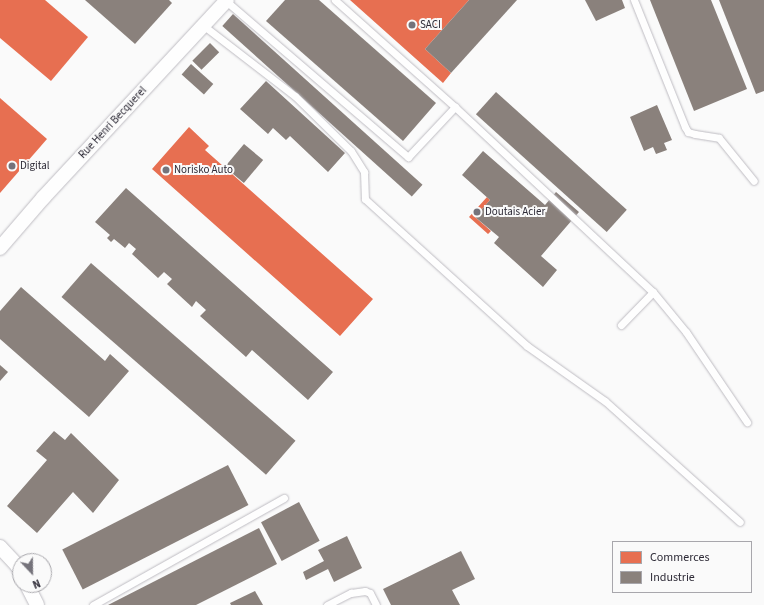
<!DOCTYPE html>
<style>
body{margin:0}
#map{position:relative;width:764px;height:605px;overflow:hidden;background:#fafafa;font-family:"Source Sans 3",sans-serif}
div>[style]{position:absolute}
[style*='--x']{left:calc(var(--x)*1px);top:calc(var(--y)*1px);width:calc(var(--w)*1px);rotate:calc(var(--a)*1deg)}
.shops>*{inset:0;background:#e76f51}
.industry>*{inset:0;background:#8a817c;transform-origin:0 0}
.roads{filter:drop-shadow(0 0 1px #bebcc2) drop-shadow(0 0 1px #bebcc2)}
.lane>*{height:7px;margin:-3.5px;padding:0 3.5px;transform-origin:3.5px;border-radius:3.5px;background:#fefefe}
.street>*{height:14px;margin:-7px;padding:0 7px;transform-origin:7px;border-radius:7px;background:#fefefe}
.dots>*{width:11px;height:11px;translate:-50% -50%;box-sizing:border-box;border:2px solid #fafafa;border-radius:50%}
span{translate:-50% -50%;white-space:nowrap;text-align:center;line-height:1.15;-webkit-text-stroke:4px #fafafa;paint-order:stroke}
.poi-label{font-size:11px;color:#2d2a36}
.left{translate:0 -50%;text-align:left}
.street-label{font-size:11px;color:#2d2a36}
.legend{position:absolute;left:612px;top:541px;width:140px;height:52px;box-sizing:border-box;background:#fafafa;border:1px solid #a8a7ac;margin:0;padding:5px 7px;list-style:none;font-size:12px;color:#2d2a36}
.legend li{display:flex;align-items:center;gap:8px;height:20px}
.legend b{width:20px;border:1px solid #a8a7ac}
.north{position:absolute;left:12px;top:553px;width:40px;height:40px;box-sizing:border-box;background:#fafafa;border:1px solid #a8a7ac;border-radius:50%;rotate:158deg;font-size:11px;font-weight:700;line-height:16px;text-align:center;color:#2d2a36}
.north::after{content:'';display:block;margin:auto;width:14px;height:18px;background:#75737b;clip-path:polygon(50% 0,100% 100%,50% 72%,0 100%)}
</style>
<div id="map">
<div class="shops">
<div style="clip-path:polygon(0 0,45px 0,88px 37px,51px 81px,0 38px)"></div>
<div style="clip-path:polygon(350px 0,469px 0,425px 49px,451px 73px,443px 83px)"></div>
<div style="clip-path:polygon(0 98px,47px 139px,0 193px)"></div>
<div style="clip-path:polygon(189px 127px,209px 146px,205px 150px,373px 299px,340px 336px,152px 169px)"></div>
<div style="clip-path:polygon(487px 197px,490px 200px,475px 217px,491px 231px,488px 234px,469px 217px)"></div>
</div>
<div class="industry">
<div style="clip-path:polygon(85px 0,169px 0,172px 3px,135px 44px)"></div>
<div style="clip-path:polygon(285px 0,319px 0,436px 103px,403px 141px,266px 21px)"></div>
<div style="clip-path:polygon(469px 0,517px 0,451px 73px,425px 49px)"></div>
<div style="clip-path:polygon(585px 0,622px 0,625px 8px,596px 21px)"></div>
<div style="clip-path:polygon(650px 0,711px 0,747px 89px,694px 111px)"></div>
<div style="clip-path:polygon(719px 0,764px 0,764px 91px,756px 94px)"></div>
<div style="left:233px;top:14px;width:255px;height:16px;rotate:42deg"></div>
<div style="left:210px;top:43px;width:13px;height:25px;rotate:45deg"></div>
<div style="left:191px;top:64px;width:30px;height:14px;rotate:42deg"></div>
<div style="clip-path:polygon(266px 81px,345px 153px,328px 172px,290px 136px,286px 140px,273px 128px,268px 134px,240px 109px)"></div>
<div style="left:496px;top:92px;width:176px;height:30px;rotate:42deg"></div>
<div style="clip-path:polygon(657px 105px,672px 140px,664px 143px,667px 150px,656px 154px,653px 147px,644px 151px,630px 117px)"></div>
<div style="left:244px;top:144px;width:25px;height:30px;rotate:40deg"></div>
<div style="clip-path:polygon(483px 151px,545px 205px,556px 192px,579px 212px,541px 256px,557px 270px,543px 287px,494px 243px,499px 237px,475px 217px,490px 200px,462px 175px)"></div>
<div style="clip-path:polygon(126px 188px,333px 372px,308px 400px,252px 350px,246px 357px,200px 316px,206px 310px,196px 301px,192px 307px,167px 284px,172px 279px,164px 272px,158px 278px,132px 254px,136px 249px,129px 243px,125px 248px,114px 239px,111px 242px,107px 238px,110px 235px,95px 222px)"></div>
<div style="left:91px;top:263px;width:271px;height:45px;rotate:41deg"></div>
<div style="clip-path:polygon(21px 287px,105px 361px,110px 354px,129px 371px,89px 417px,0 339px,0 311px)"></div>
<div style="clip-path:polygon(0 365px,8px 372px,0 381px)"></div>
<div style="clip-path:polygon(54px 431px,65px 440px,71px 433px,119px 480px,93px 513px,73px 492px,37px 533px,7px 506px,47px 460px,36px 451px)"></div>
<div style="left:228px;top:465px;width:45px;height:186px;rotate:63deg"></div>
<div style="left:299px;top:502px;width:44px;height:43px;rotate:62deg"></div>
<div style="clip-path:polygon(259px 528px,277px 564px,196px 605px,108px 605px)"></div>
<div style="clip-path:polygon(347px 536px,362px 568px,334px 582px,328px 569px,306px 580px,303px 572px,324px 561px,318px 550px)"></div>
<div style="clip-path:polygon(461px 551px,475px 579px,452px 590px,460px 605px,391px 605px,383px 589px)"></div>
<div style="clip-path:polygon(255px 591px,263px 605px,231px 605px,230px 603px)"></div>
</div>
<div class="roads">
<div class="lane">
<div style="--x:634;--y:0;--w:137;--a:68.1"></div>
<div style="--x:685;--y:127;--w:6;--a:59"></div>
<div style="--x:688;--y:132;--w:7;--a:16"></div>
<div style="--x:695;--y:134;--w:24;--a:9"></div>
<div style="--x:719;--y:138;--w:55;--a:50.9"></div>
<div style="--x:226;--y:1;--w:240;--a:40.6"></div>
<div style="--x:408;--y:157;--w:69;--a:-46.8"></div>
<div style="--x:455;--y:107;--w:161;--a:-138.3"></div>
<div style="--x:204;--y:26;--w:115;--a:37.6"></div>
<div style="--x:295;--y:96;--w:78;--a:44.5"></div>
<div style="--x:351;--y:151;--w:25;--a:58"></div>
<div style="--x:364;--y:172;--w:27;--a:88"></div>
<div style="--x:365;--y:199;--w:219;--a:42.2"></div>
<div style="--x:527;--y:346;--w:95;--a:35.2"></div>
<div style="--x:605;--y:401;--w:181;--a:41.9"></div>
<div style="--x:455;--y:107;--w:271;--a:43.1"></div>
<div style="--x:653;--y:292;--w:52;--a:50.5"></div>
<div style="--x:686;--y:332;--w:109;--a:55.9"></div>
<div style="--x:621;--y:325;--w:46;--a:-45.9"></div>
<div style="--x:93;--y:605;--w:219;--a:-29.3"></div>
<div style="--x:327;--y:605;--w:27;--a:-27"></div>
<div style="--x:351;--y:593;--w:14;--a:-8"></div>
<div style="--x:365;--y:591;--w:5;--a:22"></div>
<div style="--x:370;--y:593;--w:13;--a:63"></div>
</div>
<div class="street">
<div style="--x:0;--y:248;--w:66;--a:-49.3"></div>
<div style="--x:43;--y:198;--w:270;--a:-47.1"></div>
<div style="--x:0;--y:547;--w:25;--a:47"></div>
<div style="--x:17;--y:565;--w:7;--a:63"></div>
<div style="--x:27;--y:585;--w:22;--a:63"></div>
</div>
</div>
<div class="dots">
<div style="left:412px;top:25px;background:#75737b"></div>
<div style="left:12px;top:166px;background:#75737b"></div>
<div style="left:166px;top:170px;background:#75737b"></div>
<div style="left:477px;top:212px;background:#75737b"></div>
</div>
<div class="poi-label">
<span class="left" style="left:420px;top:25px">SACI</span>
<span class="left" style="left:20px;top:166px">Digital</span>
<span class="left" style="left:174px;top:170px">Norisko Auto</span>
<span class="left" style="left:485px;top:212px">Doutais Acier</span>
</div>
<div class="street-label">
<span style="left:113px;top:123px;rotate:-47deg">Rue Henri Becquerel</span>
</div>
<ul class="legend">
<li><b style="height:11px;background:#e76f51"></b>Commerces</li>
<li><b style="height:11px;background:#8a817c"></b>Industrie</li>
</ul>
<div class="north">N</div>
</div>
